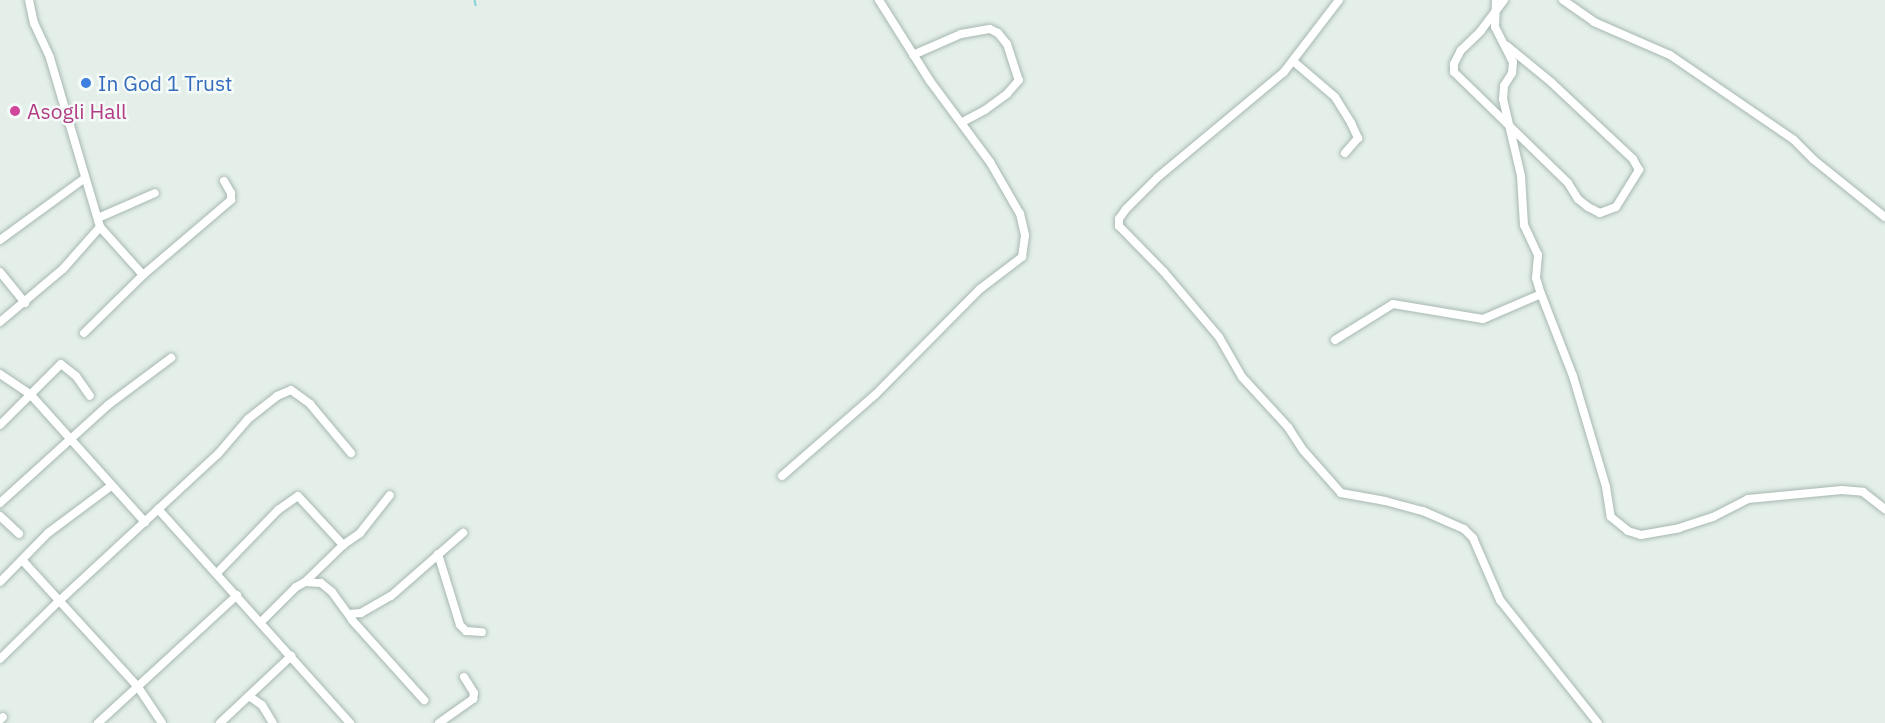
<!DOCTYPE html>
<style>
body{margin:0}
#map{position:relative;width:1885px;height:723px;overflow:hidden;background:#e4efe9;font-family:"IBM Plex Sans",sans-serif}
div>[style]{position:absolute}
[style*='--x']{left:calc(var(--x)*1px);top:calc(var(--y)*1px);width:calc(var(--w)*1px);rotate:calc(var(--a)*1deg)}
.stream>*{height:1.5px;margin:-0.75px;padding:0 0.75px;transform-origin:0.75px;border-radius:0.75px;background:#87d3da}
.roads{filter:drop-shadow(0 0 2px #a6b8b0) drop-shadow(0 0 2px #a6b8b0)}
.minor>*{height:8px;margin:-4px;padding:0 4px;transform-origin:4px;border-radius:4px;background:#fff}
.dots>*{width:16px;height:16px;translate:-50% -50%;box-sizing:border-box;border:3px solid #f5fbf8;border-radius:50%}
span{translate:-50% -50%;white-space:nowrap;text-align:center;line-height:1.15;-webkit-text-stroke:5px #f5fbf8;paint-order:stroke}
.shop-label{font-size:21px;color:#366cbe}
.left{translate:0 -50%;text-align:left}
.hotel-label{font-size:21px;color:#b23c85}
</style>
<div id="map">
<div class="stream">
<div style="--x:475;--y:0;--w:5;--a:79"></div>
</div>
<div class="roads">
<div class="minor">
<div style="--x:29;--y:0;--w:24;--a:78"></div>
<div style="--x:34;--y:23;--w:38;--a:65"></div>
<div style="--x:50;--y:58;--w:176;--a:73.5"></div>
<div style="--x:100;--y:227;--w:64;--a:48.1"></div>
<div style="--x:1339;--y:0;--w:91;--a:127.4"></div>
<div style="--x:1284;--y:72;--w:165;--a:140.2"></div>
<div style="--x:1157;--y:178;--w:44;--a:135"></div>
<div style="--x:1126;--y:209;--w:12;--a:125"></div>
<div style="--x:1119;--y:219;--w:7;--a:90"></div>
<div style="--x:1119;--y:226;--w:64;--a:45.6"></div>
<div style="--x:1164;--y:272;--w:85;--a:49.8"></div>
<div style="--x:1219;--y:337;--w:46;--a:60.1"></div>
<div style="--x:1242;--y:377;--w:68;--a:47.4"></div>
<div style="--x:1288;--y:427;--w:27;--a:57"></div>
<div style="--x:1303;--y:450;--w:57;--a:48.5"></div>
<div style="--x:1341;--y:493;--w:45;--a:10.3"></div>
<div style="--x:1385;--y:501;--w:39;--a:15"></div>
<div style="--x:1423;--y:511;--w:45;--a:23.7"></div>
<div style="--x:1464;--y:529;--w:13;--a:45"></div>
<div style="--x:1473;--y:538;--w:68;--a:66.5"></div>
<div style="--x:1500;--y:600;--w:157;--a:51.5"></div>
<div style="--x:1496;--y:0;--w:27;--a:92"></div>
<div style="--x:1495;--y:27;--w:39;--a:63"></div>
<div style="--x:1513;--y:62;--w:11;--a:95"></div>
<div style="--x:1512;--y:73;--w:15;--a:122"></div>
<div style="--x:1504;--y:86;--w:13;--a:94"></div>
<div style="--x:1503;--y:99;--w:79;--a:76.8"></div>
<div style="--x:1521;--y:176;--w:49;--a:86.5"></div>
<div style="--x:1524;--y:225;--w:33;--a:65"></div>
<div style="--x:1538;--y:255;--w:23;--a:95"></div>
<div style="--x:1536;--y:278;--w:17;--a:73"></div>
<div style="--x:1541;--y:294;--w:88;--a:68.7"></div>
<div style="--x:1573;--y:376;--w:116;--a:73.4"></div>
<div style="--x:1606;--y:487;--w:30;--a:81"></div>
<div style="--x:1611;--y:517;--w:22;--a:39"></div>
<div style="--x:1628;--y:531;--w:14;--a:17"></div>
<div style="--x:1641;--y:535;--w:39;--a:-10"></div>
<div style="--x:1679;--y:528;--w:36;--a:-18"></div>
<div style="--x:1713;--y:517;--w:39;--a:-27"></div>
<div style="--x:1748;--y:499;--w:94;--a:-5.5"></div>
<div style="--x:1842;--y:490;--w:21;--a:5"></div>
<div style="--x:1863;--y:492;--w:28;--a:38"></div>
<div style="--x:1504;--y:0;--w:39;--a:127"></div>
<div style="--x:1481;--y:31;--w:28;--a:136"></div>
<div style="--x:1461;--y:50;--w:16;--a:117"></div>
<div style="--x:1454;--y:64;--w:8;--a:90"></div>
<div style="--x:1454;--y:72;--w:159;--a:44.2"></div>
<div style="--x:1568;--y:183;--w:19;--a:58"></div>
<div style="--x:1578;--y:199;--w:13;--a:39"></div>
<div style="--x:1588;--y:207;--w:13;--a:27"></div>
<div style="--x:1600;--y:213;--w:17;--a:-21"></div>
<div style="--x:1616;--y:207;--w:44;--a:-58.1"></div>
<div style="--x:1639;--y:170;--w:13;--a:-119"></div>
<div style="--x:1633;--y:159;--w:112;--a:-136.8"></div>
<div style="--x:1551;--y:82;--w:57;--a:-140.7"></div>
<div style="--x:1563;--y:0;--w:38;--a:35"></div>
<div style="--x:1594;--y:22;--w:83;--a:23.5"></div>
<div style="--x:1670;--y:55;--w:150;--a:34.4"></div>
<div style="--x:1794;--y:140;--w:28;--a:45"></div>
<div style="--x:1814;--y:160;--w:91;--a:38.8"></div>
<div style="--x:913;--y:55;--w:52;--a:-23.6"></div>
<div style="--x:961;--y:34;--w:29;--a:-10"></div>
<div style="--x:990;--y:29;--w:9;--a:27"></div>
<div style="--x:998;--y:33;--w:14;--a:51"></div>
<div style="--x:1007;--y:44;--w:38;--a:72"></div>
<div style="--x:1019;--y:80;--w:18;--a:131"></div>
<div style="--x:1007;--y:94;--w:27;--a:144"></div>
<div style="--x:985;--y:110;--w:26;--a:152"></div>
<div style="--x:1293;--y:61;--w:55;--a:40.6"></div>
<div style="--x:1335;--y:97;--w:31;--a:58"></div>
<div style="--x:1351;--y:123;--w:17;--a:65"></div>
<div style="--x:1358;--y:138;--w:20;--a:131"></div>
<div style="--x:98;--y:218;--w:62;--a:-23.7"></div>
<div style="--x:0;--y:240;--w:105;--a:-36.1"></div>
<div style="--x:0;--y:272;--w:40;--a:51"></div>
<div style="--x:0;--y:322;--w:82;--a:-40.1"></div>
<div style="--x:63;--y:269;--w:56;--a:-48.6"></div>
<div style="--x:84;--y:333;--w:83;--a:-44.5"></div>
<div style="--x:143;--y:275;--w:116;--a:-40.4"></div>
<div style="--x:231;--y:200;--w:7;--a:-90"></div>
<div style="--x:231;--y:193;--w:14;--a:-120"></div>
<div style="--x:1335;--y:340;--w:68;--a:-31.8"></div>
<div style="--x:1393;--y:304;--w:91;--a:9.5"></div>
<div style="--x:1483;--y:319;--w:63;--a:-23.3"></div>
<div style="--x:0;--y:374;--w:37;--a:34"></div>
<div style="--x:31;--y:395;--w:171;--a:48.1"></div>
<div style="--x:0;--y:425;--w:86;--a:-45"></div>
<div style="--x:61;--y:364;--w:19;--a:39"></div>
<div style="--x:76;--y:376;--w:24;--a:55"></div>
<div style="--x:782;--y:476;--w:123;--a:-41.1"></div>
<div style="--x:875;--y:395;--w:149;--a:-45.3"></div>
<div style="--x:980;--y:289;--w:53;--a:-37.3"></div>
<div style="--x:1022;--y:257;--w:22;--a:-82"></div>
<div style="--x:1025;--y:235;--w:22;--a:-103"></div>
<div style="--x:1020;--y:214;--w:60;--a:-120"></div>
<div style="--x:990;--y:162;--w:101;--a:-126.5"></div>
<div style="--x:930;--y:81;--w:96;--a:-122.2"></div>
<div style="--x:0;--y:503;--w:146;--a:-42.2"></div>
<div style="--x:108;--y:405;--w:79;--a:-36.7"></div>
<div style="--x:158;--y:509;--w:288;--a:48.1"></div>
<div style="--x:0;--y:516;--w:26;--a:43"></div>
<div style="--x:438;--y:554;--w:74;--a:72.8"></div>
<div style="--x:460;--y:625;--w:8;--a:45"></div>
<div style="--x:466;--y:631;--w:16;--a:4"></div>
<div style="--x:23;--y:561;--w:171;--a:47.6"></div>
<div style="--x:138;--y:687;--w:43;--a:56.3"></div>
<div style="--x:217;--y:573;--w:88;--a:-45.9"></div>
<div style="--x:278;--y:510;--w:24;--a:-35"></div>
<div style="--x:298;--y:496;--w:67;--a:47.4"></div>
<div style="--x:0;--y:582;--w:69;--a:-45.6"></div>
<div style="--x:48;--y:533;--w:79;--a:-36.7"></div>
<div style="--x:305;--y:582;--w:16;--a:4"></div>
<div style="--x:321;--y:583;--w:14;--a:39"></div>
<div style="--x:332;--y:592;--w:34;--a:54"></div>
<div style="--x:352;--y:620;--w:108;--a:48"></div>
<div style="--x:349;--y:614;--w:12;--a:-5"></div>
<div style="--x:361;--y:613;--w:34;--a:-30"></div>
<div style="--x:391;--y:596;--w:96;--a:-41.2"></div>
<div style="--x:261;--y:622;--w:49;--a:-45"></div>
<div style="--x:296;--y:587;--w:10;--a:-29"></div>
<div style="--x:305;--y:582;--w:53;--a:-44.2"></div>
<div style="--x:343;--y:545;--w:21;--a:-35"></div>
<div style="--x:360;--y:533;--w:48;--a:-51.7"></div>
<div style="--x:0;--y:659;--w:81;--a:-44.5"></div>
<div style="--x:58;--y:602;--w:218;--a:-42.8"></div>
<div style="--x:218;--y:454;--w:46;--a:-49.4"></div>
<div style="--x:248;--y:419;--w:37;--a:-38"></div>
<div style="--x:277;--y:396;--w:15;--a:-23"></div>
<div style="--x:291;--y:390;--w:24;--a:36"></div>
<div style="--x:310;--y:404;--w:64;--a:50.1"></div>
<div style="--x:249;--y:696;--w:16;--a:35"></div>
<div style="--x:262;--y:705;--w:21;--a:59"></div>
<div style="--x:0;--y:720;--w:4;--a:-45"></div>
<div style="--x:98;--y:723;--w:189;--a:-42.6"></div>
<div style="--x:220;--y:723;--w:98;--a:-43.3"></div>
<div style="--x:439;--y:723;--w:42;--a:-35.2"></div>
<div style="--x:473;--y:699;--w:6;--a:-81"></div>
<div style="--x:474;--y:693;--w:19;--a:-122"></div>
</div>
</div>
<div class="dots">
<div style="left:86px;top:83px;background:#3f7fe0"></div>
<div style="left:15px;top:111px;background:#d1479c"></div>
</div>
<div class="shop-label">
<span class="left" style="left:98px;top:83px">In God 1 Trust</span>
</div>
<div class="hotel-label">
<span class="left" style="left:27px;top:111px">Asogli Hall</span>
</div>
</div>
